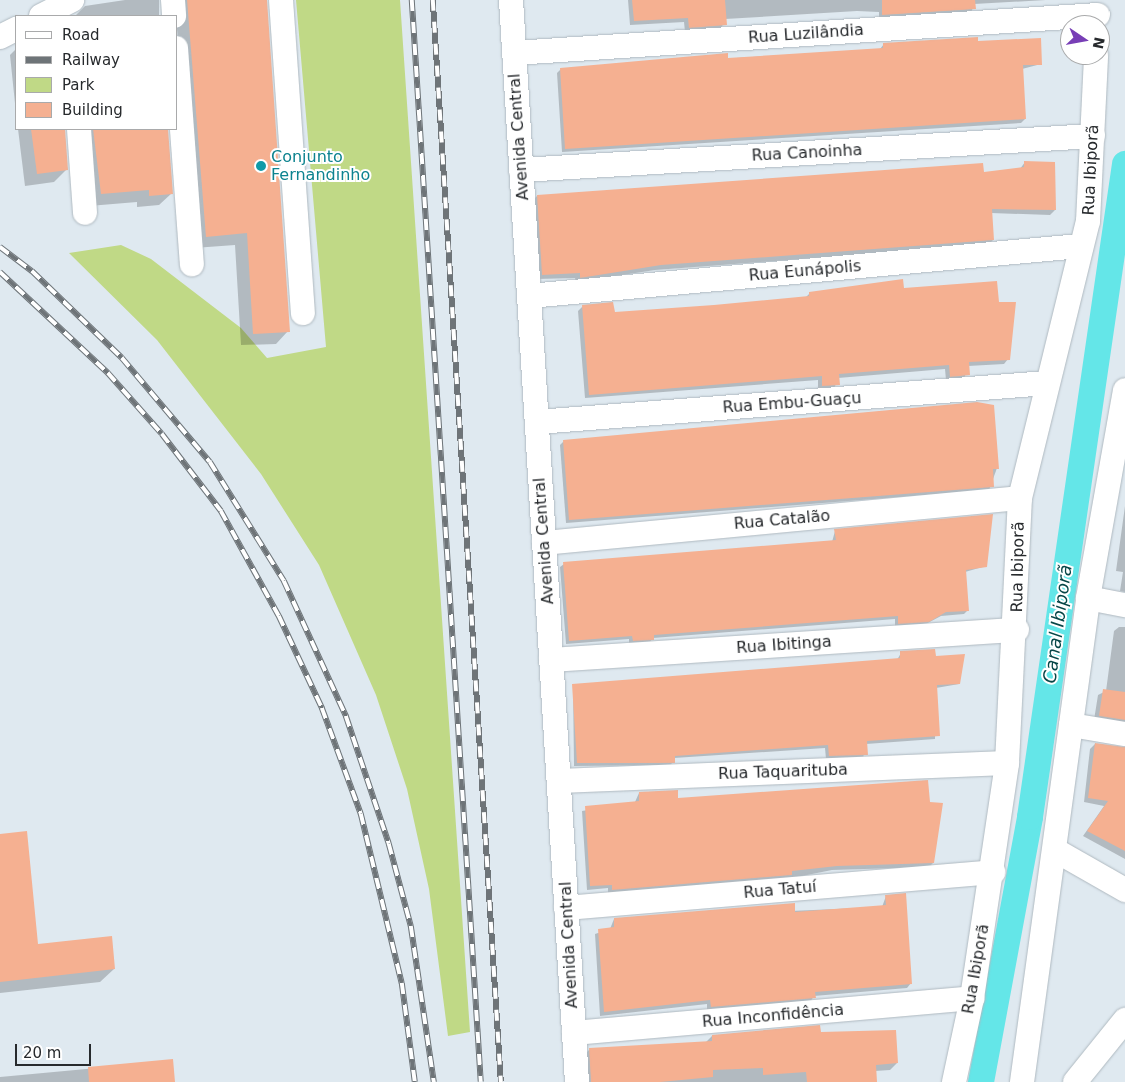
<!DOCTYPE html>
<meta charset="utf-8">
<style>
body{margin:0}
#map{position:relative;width:1125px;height:1082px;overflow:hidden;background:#dfe9f0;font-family:"DejaVu Sans",sans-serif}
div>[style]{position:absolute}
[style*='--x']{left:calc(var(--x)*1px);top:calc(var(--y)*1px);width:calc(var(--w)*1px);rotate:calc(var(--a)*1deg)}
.green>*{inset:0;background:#c0d986}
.shadow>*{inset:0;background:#0003}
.canal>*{height:26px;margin:-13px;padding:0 13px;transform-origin:13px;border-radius:13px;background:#64e6e8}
.building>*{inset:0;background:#f5b091}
.roads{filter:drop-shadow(0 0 1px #afb9c0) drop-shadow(0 0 1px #afb9c0)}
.minor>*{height:24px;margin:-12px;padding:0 12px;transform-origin:12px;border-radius:12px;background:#fff}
.rail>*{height:5.5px;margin-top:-2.75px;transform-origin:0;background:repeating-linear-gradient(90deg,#fff 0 11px,#6e7478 0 22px);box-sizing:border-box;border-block:1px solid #6e7478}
.dots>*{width:14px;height:14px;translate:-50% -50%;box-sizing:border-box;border:2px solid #fff;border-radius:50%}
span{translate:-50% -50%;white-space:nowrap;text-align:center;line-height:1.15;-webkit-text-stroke:4px #fff;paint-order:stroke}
.street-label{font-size:16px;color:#272a2d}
.culture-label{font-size:16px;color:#0d838f}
.left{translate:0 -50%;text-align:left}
.water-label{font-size:18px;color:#074647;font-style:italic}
.legend{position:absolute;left:15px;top:15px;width:162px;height:115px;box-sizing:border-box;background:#fff;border:1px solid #a9aaab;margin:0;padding:6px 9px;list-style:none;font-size:15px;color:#272a2d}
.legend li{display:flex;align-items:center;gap:10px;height:25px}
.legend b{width:25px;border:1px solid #a9aaab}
.north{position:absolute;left:1060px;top:15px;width:50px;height:50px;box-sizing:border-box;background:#fff;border:1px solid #a9aaab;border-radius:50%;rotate:102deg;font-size:14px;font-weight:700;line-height:20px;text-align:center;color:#272a2d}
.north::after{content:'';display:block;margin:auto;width:18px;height:22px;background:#783fb6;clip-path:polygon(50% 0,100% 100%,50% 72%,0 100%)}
.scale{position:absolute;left:15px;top:1044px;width:76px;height:22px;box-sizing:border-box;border:2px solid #272a2d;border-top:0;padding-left:6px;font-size:15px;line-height:18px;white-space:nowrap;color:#272a2d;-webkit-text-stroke:4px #fff;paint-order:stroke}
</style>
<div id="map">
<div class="green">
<div style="clip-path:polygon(296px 0,400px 0,470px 1032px,448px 1036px,429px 889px,407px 789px,376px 695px,319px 565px,261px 474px,157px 340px,69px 253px,121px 245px,151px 259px,241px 328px,267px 358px,326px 347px)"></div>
</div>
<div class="shadow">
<div style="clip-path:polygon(125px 0,159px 0,159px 16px,75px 16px,85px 6px)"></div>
<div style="clip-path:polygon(165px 0,266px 0,288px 331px,276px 344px,241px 345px,235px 245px,194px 248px,176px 16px)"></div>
<div style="clip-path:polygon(628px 0,1046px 0,974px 4px,971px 13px,879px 19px,879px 12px,857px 11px,725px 19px,721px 29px,685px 32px,684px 22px,630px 25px)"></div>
<div style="clip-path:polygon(884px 44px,1041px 64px,1022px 69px,1025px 119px,1021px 123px,562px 152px,557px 73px,561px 69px,880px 49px)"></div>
<div style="clip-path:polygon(16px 49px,16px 113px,10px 55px)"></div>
<div style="clip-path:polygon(18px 129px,64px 129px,67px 169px,54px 182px,25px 186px)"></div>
<div style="clip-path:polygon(68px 129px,167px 129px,172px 193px,159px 205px,137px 207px,137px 202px,89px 206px)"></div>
<div style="clip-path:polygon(1025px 162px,1055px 210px,1050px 215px,991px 213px,993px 240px,988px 245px,655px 270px,576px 282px,575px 278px,537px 279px,532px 201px,537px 196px,983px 173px,1020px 169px)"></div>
<div style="clip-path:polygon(903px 289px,998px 303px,1008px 359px,1004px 364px,968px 366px,964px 379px,946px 380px,945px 369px,838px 378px,834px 389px,818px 390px,818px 380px,585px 398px,578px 311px,583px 306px,614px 314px,805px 298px,810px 293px)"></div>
<div style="clip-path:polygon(977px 403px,997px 468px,989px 490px,566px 523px,560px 445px,564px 441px)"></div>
<div style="clip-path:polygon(1125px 506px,1125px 592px,1120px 591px,1123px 572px,1116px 571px)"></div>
<div style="clip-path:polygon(835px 531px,986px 566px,965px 572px,968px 610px,964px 614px,941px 616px,924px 625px,895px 627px,895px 619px,653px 638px,649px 643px,629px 644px,629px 639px,566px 644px,560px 567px,564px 564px,832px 542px)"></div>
<div style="clip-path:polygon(1119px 627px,1125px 627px,1125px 727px,1094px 720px,1098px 695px,1106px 691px,1114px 631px)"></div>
<div style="clip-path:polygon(901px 653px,935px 657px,959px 684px,936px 688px,935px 739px,866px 744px,863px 758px,826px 759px,825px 748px,674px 758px,671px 765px,574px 766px,573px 686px,897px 660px)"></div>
<div style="clip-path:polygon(1095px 744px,1125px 748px,1125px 859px,1083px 836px,1104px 806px,1084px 802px,1090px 749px)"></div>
<div style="clip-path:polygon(639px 793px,933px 863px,929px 867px,832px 870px,787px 879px,608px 894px,608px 888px,587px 890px,582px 811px,635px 802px)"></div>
<div style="clip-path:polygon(0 835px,37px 945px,114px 969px,100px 982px,0 993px)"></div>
<div style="clip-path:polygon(886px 896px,911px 983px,907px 988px,814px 996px,810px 1002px,707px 1011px,707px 1004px,600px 1016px,595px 934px,610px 929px,614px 919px,882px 907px)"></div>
<div style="clip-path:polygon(820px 1034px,897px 1063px,890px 1070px,875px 1071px,875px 1082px,584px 1082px,582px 1057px,589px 1050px,705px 1043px,712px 1036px)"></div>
<div style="clip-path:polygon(172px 1061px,174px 1082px,0 1082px,0 1077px)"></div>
</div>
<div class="canal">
<div style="--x:981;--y:1082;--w:269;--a:-79.5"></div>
<div style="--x:1030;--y:817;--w:660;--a:-81.72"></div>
</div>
<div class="building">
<div style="clip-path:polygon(187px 0,267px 0,290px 332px,253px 334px,247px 233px,206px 237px)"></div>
<div style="clip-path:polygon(632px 0,725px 0,727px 25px,689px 28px,688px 18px,634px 21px)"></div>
<div style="clip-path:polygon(882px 0,975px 0,976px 9px,882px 15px)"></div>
<div style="clip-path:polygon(978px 37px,978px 41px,1041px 38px,1042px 65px,1023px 65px,1026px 119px,565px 149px,560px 68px,728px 53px,728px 58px,883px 48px,883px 43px)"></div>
<div style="clip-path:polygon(31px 129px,65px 129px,68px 170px,37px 174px)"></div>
<div style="clip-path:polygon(93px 129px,168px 129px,173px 194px,149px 196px,149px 190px,101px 194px)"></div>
<div style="clip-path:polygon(1024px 161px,1055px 162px,1056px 210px,992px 209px,994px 240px,661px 265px,580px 278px,580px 273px,542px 275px,537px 195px,983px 163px,984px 172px,1024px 167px)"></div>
<div style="clip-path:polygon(903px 279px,904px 288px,997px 281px,999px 302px,1016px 302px,1010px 360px,969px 362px,970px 375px,950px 377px,949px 365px,839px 374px,840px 385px,822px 386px,822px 376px,589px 395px,582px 305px,613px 302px,615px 312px,714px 305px,809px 296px,809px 292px)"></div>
<div style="clip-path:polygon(977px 402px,994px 405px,999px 469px,993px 469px,994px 487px,569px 520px,563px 440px)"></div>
<div style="clip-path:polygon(993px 514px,987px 567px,966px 570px,969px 611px,946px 612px,929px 622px,898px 624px,898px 616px,654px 635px,654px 640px,633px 641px,632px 636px,569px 641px,563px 562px,836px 540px,834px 529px)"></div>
<div style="clip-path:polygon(935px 649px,936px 656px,965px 654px,960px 684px,937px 685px,940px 736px,867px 741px,868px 755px,829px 756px,828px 745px,675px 756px,675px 763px,577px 763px,572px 684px,900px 658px,900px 651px)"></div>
<div style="clip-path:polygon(1103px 689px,1125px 692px,1125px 720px,1099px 716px)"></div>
<div style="clip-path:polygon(1095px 743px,1125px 747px,1125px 851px,1087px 831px,1108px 801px,1088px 798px)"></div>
<div style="clip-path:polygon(928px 780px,930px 802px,943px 803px,934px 863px,837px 866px,792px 871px,792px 875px,612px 890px,612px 885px,590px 886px,585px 806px,639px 801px,639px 792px,678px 790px,678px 798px)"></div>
<div style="clip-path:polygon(27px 831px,38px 944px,112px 936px,115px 969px,0 982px,0 834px)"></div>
<div style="clip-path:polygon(906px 893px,912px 984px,815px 992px,816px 998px,711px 1007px,710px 1000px,604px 1012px,598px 929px,614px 927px,614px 918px,795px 903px,795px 912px,886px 905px,885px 895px)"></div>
<div style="clip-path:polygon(820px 1025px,821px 1032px,896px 1030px,898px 1063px,876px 1065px,877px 1082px,807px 1082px,806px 1072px,763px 1075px,763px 1068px,713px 1070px,713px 1077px,660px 1082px,591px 1082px,589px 1048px,712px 1041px,712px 1035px)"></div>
<div style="clip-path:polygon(173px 1059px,175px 1082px,89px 1082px,88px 1067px)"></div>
</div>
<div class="roads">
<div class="minor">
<div style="--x:173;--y:0;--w:16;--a:86"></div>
<div style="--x:281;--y:0;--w:314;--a:86"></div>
<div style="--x:511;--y:0;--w:1084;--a:86.51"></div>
<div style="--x:41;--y:16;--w:35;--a:-27"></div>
<div style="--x:0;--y:37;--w:18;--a:-27"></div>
<div style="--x:176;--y:48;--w:217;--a:85.8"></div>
<div style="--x:514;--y:53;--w:585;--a:-3.72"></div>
<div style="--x:79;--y:129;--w:84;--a:85.9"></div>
<div style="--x:521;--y:170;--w:573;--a:-3.4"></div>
<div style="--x:529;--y:296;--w:554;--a:-5.18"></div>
<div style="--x:537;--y:422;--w:511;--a:-4.37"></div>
<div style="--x:544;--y:543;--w:478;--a:-5.4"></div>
<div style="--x:1088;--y:598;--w:38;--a:11"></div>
<div style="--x:551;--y:660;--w:467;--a:-3.7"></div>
<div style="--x:1071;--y:725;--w:55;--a:9.5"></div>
<div style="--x:559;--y:781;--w:448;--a:-2.3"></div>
<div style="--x:1055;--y:850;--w:81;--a:29.7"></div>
<div style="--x:566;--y:908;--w:429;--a:-4.8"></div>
<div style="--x:574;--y:1033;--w:400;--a:-5"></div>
<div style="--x:954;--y:1082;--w:86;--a:-77.9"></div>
<div style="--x:972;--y:998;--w:238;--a:-81.5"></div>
<div style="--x:1007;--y:763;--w:265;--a:-87.2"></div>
<div style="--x:1020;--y:498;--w:285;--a:-76.2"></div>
<div style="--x:1088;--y:221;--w:166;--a:-87.2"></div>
<div style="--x:1022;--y:1082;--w:488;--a:-82.2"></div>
<div style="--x:1088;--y:598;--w:211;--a:-79.9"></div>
<div style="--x:1075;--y:1082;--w:80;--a:-51.1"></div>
</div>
</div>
<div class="rail">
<div style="--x:412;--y:0;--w:1084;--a:86.35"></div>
<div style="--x:433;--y:0;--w:1084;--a:86.4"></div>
<div style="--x:0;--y:247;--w:40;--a:37"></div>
<div style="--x:32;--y:271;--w:125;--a:44"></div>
<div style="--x:122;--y:358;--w:136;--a:49.8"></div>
<div style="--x:210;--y:462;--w:140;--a:58.1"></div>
<div style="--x:284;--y:581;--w:149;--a:65.3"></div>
<div style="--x:346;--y:716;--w:135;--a:71.4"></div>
<div style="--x:389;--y:844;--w:85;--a:75"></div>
<div style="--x:411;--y:926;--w:158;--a:81.6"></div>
<div style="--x:0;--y:272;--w:148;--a:43.1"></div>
<div style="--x:108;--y:373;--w:81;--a:48.5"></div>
<div style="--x:162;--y:434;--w:97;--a:52.5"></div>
<div style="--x:221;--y:511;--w:120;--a:61.1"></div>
<div style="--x:279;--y:616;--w:102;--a:64.9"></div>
<div style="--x:322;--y:708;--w:113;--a:69.8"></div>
<div style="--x:361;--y:814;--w:174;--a:76.4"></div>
<div style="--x:402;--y:983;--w:100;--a:82.5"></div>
</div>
<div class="dots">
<div style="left:261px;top:166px;background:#0f9aa8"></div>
</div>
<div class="street-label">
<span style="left:806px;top:34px;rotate:-4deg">Rua Luzilândia</span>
<span style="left:519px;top:137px;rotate:-94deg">Avenida Central</span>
<span style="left:807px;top:153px;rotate:-3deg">Rua Canoinha</span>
<span style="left:1091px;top:170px;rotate:-87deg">Rua Ibiporã</span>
<span style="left:805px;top:271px;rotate:-5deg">Rua Eunápolis</span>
<span style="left:792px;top:403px;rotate:-4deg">Rua Embu-Guaçu</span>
<span style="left:782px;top:520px;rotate:-5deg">Rua Catalão</span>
<span style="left:544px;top:541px;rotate:-94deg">Avenida Central</span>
<span style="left:1018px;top:567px;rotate:-89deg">Rua Ibiporã</span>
<span style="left:784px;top:645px;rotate:-4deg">Rua Ibitinga</span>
<span style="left:783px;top:772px;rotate:-2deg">Rua Taquarituba</span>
<span style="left:780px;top:890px;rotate:-5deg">Rua Tatuí</span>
<span style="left:569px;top:945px;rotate:-93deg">Avenida Central</span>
<span style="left:976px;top:969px;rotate:-80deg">Rua Ibiporã</span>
<span style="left:773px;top:1016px;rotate:-5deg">Rua Inconfidência</span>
</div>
<div class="culture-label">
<span class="left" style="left:271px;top:166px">Conjunto<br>Fernandinho</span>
</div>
<div class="water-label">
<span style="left:1058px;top:624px;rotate:-82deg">Canal Ibiporã</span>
</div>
<ul class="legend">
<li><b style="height:6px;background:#fff"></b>Road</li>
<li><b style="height:6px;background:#6e7478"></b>Railway</li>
<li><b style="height:14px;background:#c0d986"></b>Park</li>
<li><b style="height:14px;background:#f5b091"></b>Building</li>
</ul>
<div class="north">N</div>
<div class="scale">20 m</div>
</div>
